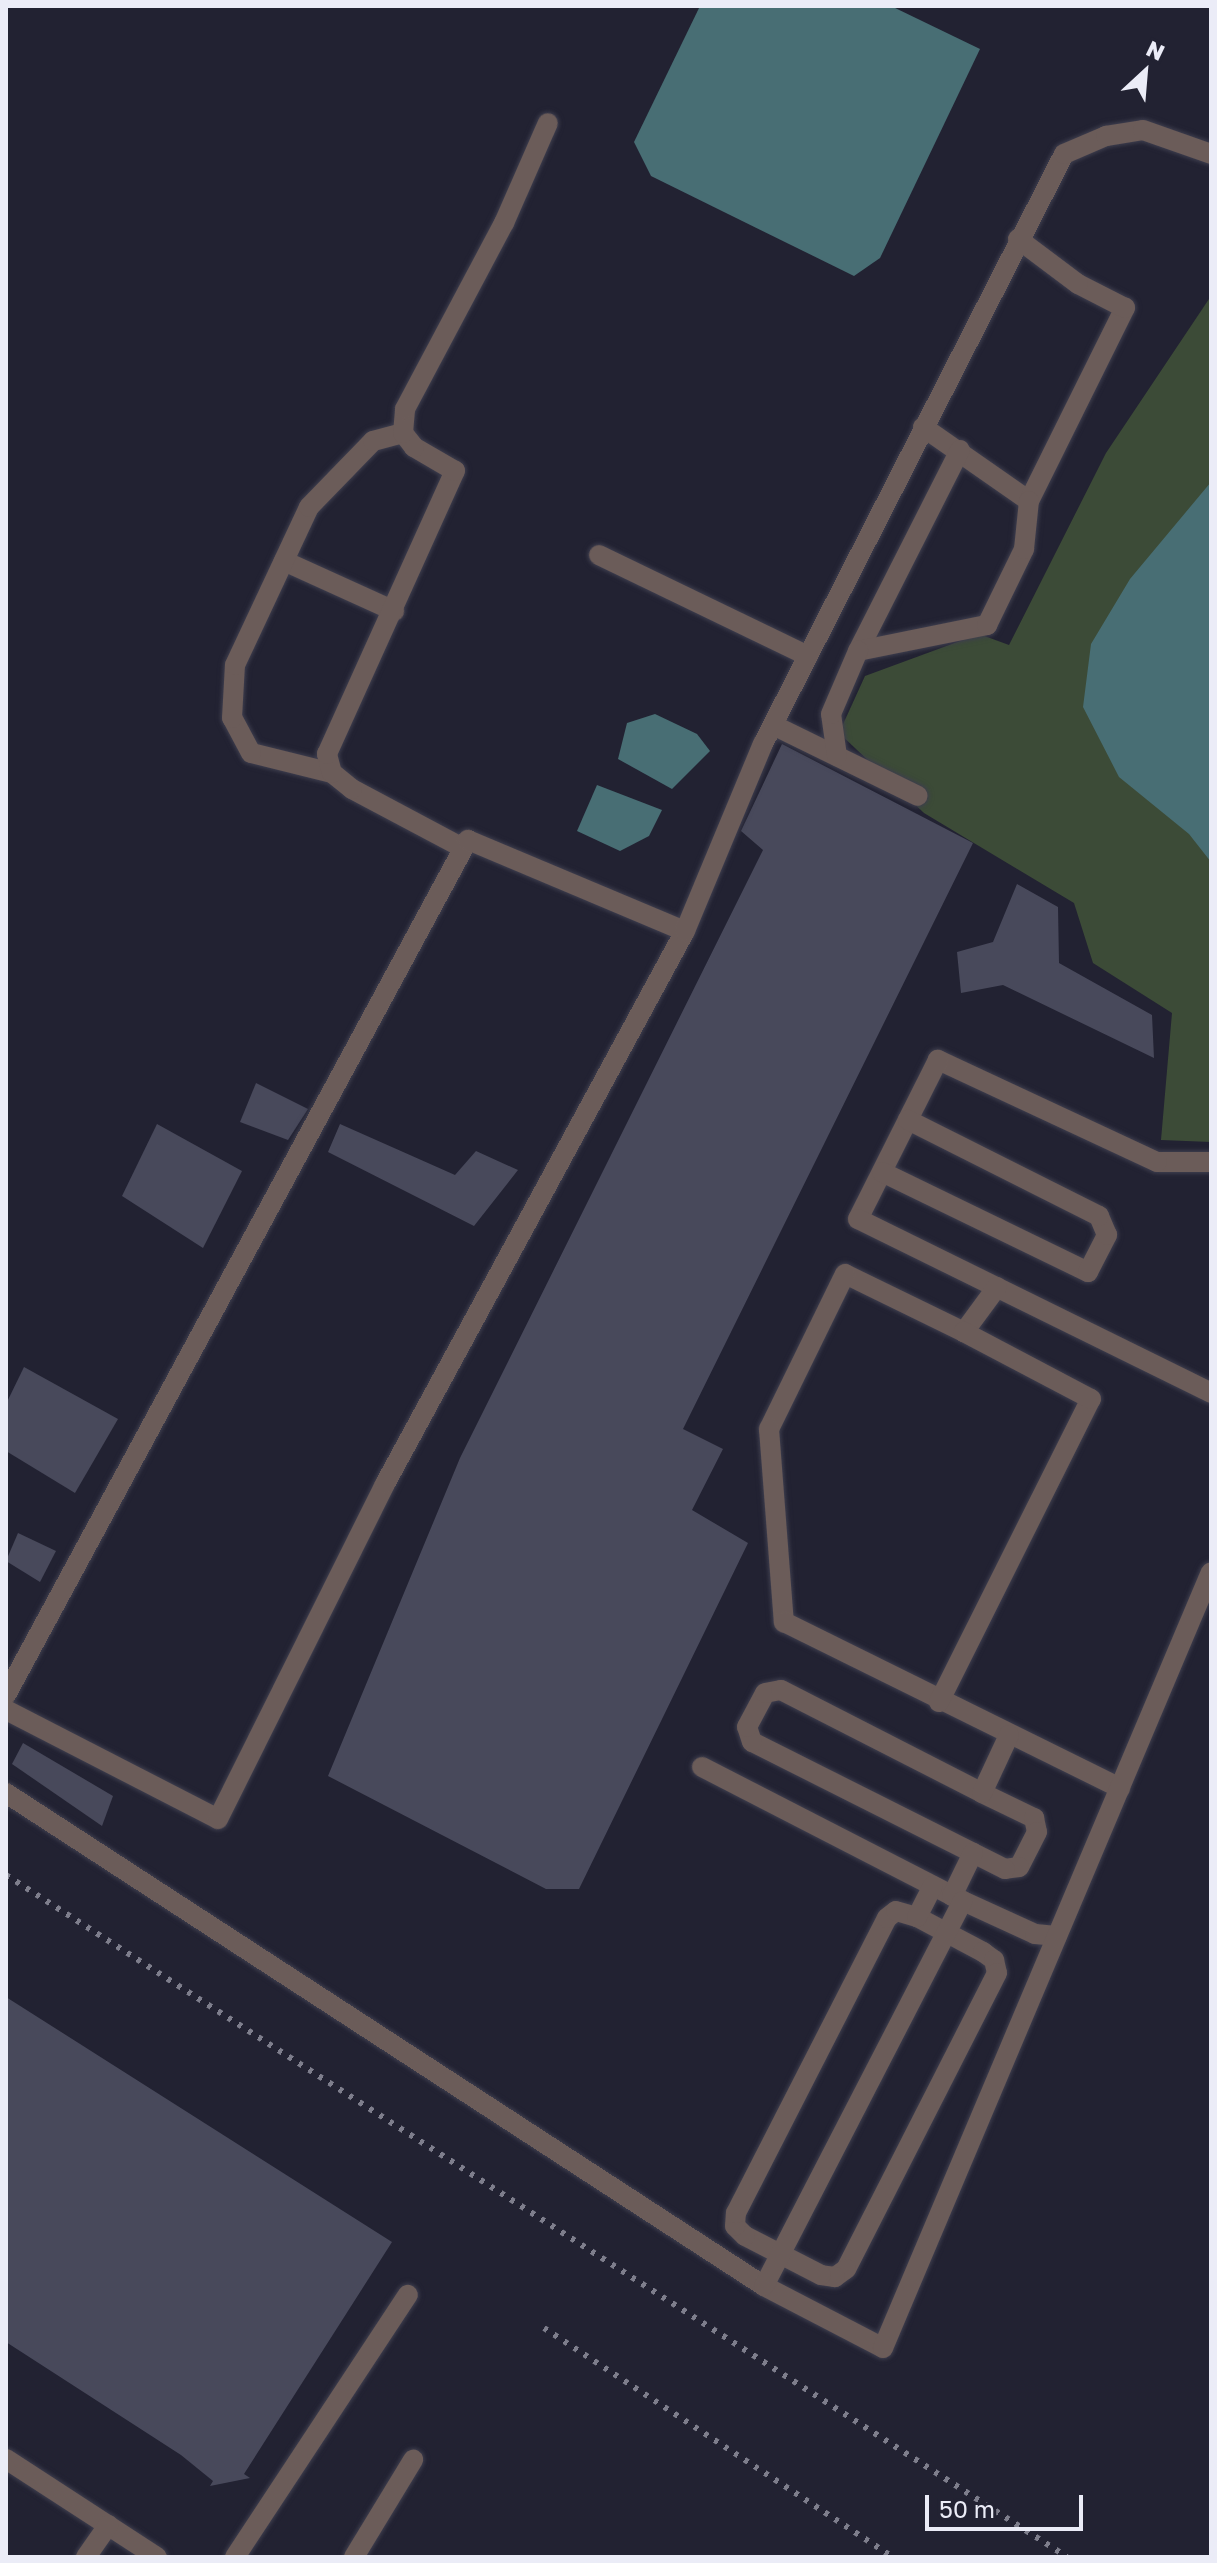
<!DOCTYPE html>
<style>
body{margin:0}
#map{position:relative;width:1217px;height:2563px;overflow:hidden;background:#222232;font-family:"Golos Text",sans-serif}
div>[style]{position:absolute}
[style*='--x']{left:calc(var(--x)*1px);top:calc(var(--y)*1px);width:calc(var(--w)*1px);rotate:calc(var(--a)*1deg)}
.green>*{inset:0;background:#3c4b37}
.water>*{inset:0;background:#486e74}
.building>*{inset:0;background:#48495b}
.roads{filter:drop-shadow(0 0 2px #3e3e4e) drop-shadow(0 0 2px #3e3e4e)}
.minor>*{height:20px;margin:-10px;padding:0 10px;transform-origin:10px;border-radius:10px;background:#6b5c59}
.rail>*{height:6px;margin-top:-3px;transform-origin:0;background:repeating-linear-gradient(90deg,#7e7e8c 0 4px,transparent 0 12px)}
span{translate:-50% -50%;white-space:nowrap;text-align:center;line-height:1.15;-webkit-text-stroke:6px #222232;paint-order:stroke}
.frame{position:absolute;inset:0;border:8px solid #ebecf7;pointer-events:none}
.north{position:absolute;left:1105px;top:32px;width:80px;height:80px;-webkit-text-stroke:6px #222232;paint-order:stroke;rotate:26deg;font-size:22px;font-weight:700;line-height:32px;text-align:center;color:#ebecf7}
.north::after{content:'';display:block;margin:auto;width:28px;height:36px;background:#ebecf7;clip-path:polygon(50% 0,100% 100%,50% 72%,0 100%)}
.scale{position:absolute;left:925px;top:2495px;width:158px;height:36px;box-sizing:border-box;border:4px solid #ebecf7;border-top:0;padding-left:10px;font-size:24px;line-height:28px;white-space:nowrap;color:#ebecf7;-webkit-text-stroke:6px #222232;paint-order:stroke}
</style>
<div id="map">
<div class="green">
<div style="clip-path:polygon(1211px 296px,1211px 1142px,1161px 1140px,1172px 1013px,1093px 963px,1074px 903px,924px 813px,839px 733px,865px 676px,979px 634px,1009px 645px,1106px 453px)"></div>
</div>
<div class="water">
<div style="clip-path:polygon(700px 6px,891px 6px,980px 49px,880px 258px,854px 276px,651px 176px,634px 142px)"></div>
<div style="clip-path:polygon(1211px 482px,1211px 862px,1189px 834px,1119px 777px,1083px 707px,1091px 644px,1130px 579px)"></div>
<div style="clip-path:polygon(655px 714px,697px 734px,710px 751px,672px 789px,618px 759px,627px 723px)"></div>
<div style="clip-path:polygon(597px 785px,662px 810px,649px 836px,620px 851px,577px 831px)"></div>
</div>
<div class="building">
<div style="clip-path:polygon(782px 744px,973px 843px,683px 1429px,723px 1449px,692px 1510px,748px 1543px,579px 1889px,546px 1889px,328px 1776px,460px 1458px,763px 850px,741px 831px)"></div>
<div style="clip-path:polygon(1017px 884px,1058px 907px,1059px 963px,1152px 1015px,1154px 1058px,1003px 985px,961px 993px,957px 952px,993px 942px)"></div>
<div style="clip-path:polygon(256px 1083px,308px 1109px,288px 1140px,240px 1122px)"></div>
<div style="clip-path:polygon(157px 1124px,242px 1171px,203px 1248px,122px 1196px)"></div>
<div style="clip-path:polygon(340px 1124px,455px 1175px,476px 1151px,518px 1170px,474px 1226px,328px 1152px)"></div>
<div style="clip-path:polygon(24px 1367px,118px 1419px,75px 1493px,6px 1451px,6px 1404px)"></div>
<div style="clip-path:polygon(18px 1533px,56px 1551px,40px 1582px,6px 1561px)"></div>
<div style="clip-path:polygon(23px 1743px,113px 1796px,102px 1826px,12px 1764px)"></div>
<div style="clip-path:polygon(6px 1997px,392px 2242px,244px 2474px,250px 2478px,210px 2486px,213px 2481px,181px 2455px,6px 2342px)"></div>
</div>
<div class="roads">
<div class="minor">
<div style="--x:923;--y:427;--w:129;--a:34.9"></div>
<div style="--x:1029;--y:501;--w:216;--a:-63.6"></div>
<div style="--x:1125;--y:308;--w:53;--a:-152.9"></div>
<div style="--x:1078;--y:284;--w:75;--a:-143.1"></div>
<div style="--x:960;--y:450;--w:225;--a:116.9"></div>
<div style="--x:858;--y:651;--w:132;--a:-11.4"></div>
<div style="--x:987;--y:625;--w:85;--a:-64"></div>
<div style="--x:1024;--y:549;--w:48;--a:-84.1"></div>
<div style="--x:599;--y:555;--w:232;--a:25.8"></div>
<div style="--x:284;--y:561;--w:121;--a:24.4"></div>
<div style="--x:773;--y:725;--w:161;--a:26.1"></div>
<div style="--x:837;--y:756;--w:42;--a:-98.1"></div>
<div style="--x:831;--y:714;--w:69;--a:-66.8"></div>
<div style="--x:332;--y:773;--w:83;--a:-166.1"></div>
<div style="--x:251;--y:753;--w:40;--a:-118"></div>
<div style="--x:232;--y:718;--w:53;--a:-86.8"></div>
<div style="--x:235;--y:665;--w:174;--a:-64.9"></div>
<div style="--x:309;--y:507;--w:92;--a:-45.9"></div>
<div style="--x:373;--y:441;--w:31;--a:-15"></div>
<div style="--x:463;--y:848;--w:126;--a:-152"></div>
<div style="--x:352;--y:789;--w:26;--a:-141"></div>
<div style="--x:332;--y:773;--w:20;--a:-105"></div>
<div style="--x:327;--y:754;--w:311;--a:-65.7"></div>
<div style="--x:455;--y:471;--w:48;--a:-149.7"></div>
<div style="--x:414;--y:447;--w:18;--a:-128"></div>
<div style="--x:403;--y:433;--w:24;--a:-85"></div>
<div style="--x:405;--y:409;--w:211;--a:-62"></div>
<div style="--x:504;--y:223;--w:109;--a:-66.3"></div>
<div style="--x:1211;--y:1162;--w:54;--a:180"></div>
<div style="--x:1157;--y:1162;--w:242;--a:-155"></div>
<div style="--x:938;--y:1060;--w:178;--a:116.7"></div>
<div style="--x:858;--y:1219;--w:394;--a:26.2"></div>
<div style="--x:882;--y:1172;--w:229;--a:25.9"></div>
<div style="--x:1088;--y:1272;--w:42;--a:-62.8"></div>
<div style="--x:1107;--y:1235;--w:21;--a:-113"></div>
<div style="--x:1099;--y:1216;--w:214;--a:-153.3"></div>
<div style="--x:997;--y:1287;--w:56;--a:126.3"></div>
<div style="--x:964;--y:1332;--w:132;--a:-154"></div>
<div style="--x:845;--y:1274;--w:173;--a:116.1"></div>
<div style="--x:769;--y:1429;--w:194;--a:85.6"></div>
<div style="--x:784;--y:1622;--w:375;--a:26.3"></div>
<div style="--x:6;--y:1695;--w:972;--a:-61.62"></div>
<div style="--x:468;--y:840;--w:235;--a:22.8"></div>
<div style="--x:939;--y:1702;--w:339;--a:-63.4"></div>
<div style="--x:1091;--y:1399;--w:144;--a:-152.2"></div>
<div style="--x:6;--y:1710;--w:238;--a:27.2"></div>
<div style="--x:218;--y:1819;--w:374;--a:-63.5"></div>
<div style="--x:385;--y:1484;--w:629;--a:-61.52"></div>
<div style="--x:685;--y:931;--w:203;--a:-67.4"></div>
<div style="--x:763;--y:744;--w:662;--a:-62.97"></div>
<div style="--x:1064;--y:154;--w:46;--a:-23.2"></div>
<div style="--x:1106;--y:136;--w:37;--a:-9"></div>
<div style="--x:1143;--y:130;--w:72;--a:19.4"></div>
<div style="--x:702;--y:1767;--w:293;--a:27.2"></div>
<div style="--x:963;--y:1901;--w:79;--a:24.6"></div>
<div style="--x:1035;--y:1934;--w:22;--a:5"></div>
<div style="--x:6;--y:1793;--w:904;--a:33.04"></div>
<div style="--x:764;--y:2286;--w:134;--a:27.5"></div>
<div style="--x:883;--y:2348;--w:842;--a:-67.09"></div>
<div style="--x:982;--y:1793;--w:58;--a:25.7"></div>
<div style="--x:1034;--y:1818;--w:14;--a:78"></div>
<div style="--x:1037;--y:1832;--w:39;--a:117"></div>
<div style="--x:1019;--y:1867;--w:14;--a:172"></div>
<div style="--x:1005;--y:1869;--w:283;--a:-153.3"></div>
<div style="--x:752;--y:1742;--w:16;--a:-108"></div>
<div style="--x:747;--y:1727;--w:38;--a:-62"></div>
<div style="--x:765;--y:1693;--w:16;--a:-11"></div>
<div style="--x:781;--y:1690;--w:226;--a:27.1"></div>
<div style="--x:982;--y:1793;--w:64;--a:-65"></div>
<div style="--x:952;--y:1896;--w:48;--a:-64"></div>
<div style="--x:917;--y:1917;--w:75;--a:27.9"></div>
<div style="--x:983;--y:1952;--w:14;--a:36"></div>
<div style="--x:994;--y:1960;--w:13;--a:77"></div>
<div style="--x:997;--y:1973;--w:332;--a:117"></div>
<div style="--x:846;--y:2269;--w:14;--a:144"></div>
<div style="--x:835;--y:2277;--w:14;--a:-172"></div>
<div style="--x:821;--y:2275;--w:85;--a:-152.8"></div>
<div style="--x:745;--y:2236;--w:14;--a:-135"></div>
<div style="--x:735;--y:2226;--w:13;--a:-86"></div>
<div style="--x:736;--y:2213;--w:331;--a:-62.9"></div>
<div style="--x:887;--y:1918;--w:11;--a:-38"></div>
<div style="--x:896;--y:1911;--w:22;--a:16"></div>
<div style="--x:917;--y:1917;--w:35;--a:-63"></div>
<div style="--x:764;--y:2286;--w:433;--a:-62.7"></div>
<div style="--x:6;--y:2459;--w:180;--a:33"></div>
<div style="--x:86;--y:2557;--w:39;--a:-55"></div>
<div style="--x:235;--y:2557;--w:314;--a:-56.6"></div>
<div style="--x:354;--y:2557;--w:114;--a:-58.7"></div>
</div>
</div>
<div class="rail">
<div style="--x:6;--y:1875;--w:1261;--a:32.73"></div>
<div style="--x:544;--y:2328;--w:417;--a:33.3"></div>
</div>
<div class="frame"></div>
<div class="north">N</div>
<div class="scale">50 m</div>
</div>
